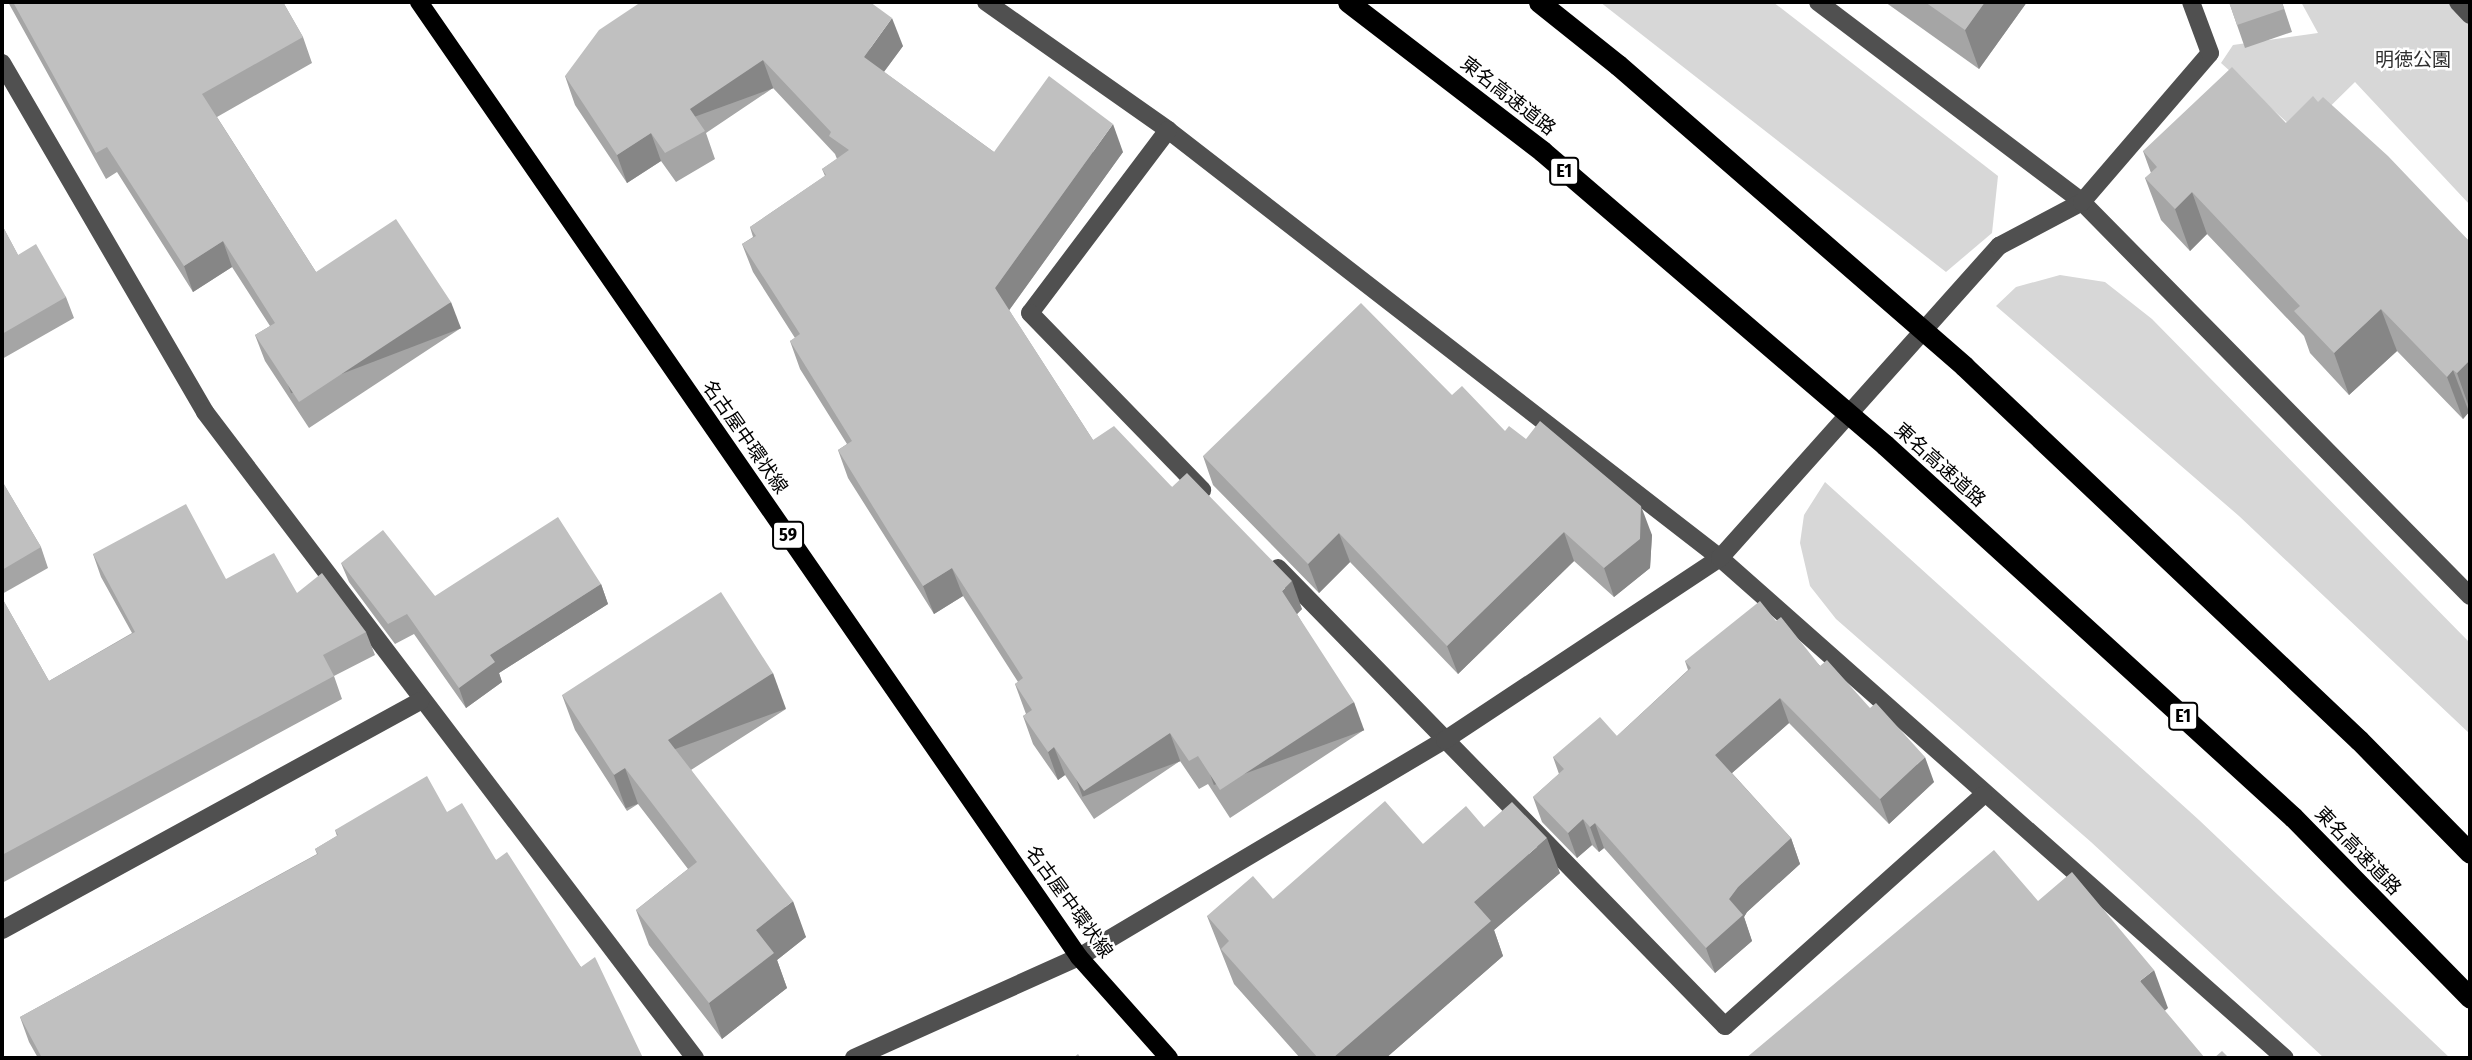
<!DOCTYPE html>
<meta charset="utf-8">
<style>
body{margin:0}
#map{position:relative;width:2472px;height:1060px;overflow:hidden;background:#fff;font-family:"Fira Sans Condensed","Noto Sans JP",sans-serif}
div>[style]{position:absolute}
[style*='--x']{left:calc(var(--x)*1px);top:calc(var(--y)*1px);width:calc(var(--w)*1px);rotate:calc(var(--a)*1deg)}
.green>*{inset:0;background:#d7d7d7}
.minor>*{height:18px;margin:-9px;padding:0 9px;transform-origin:9px;border-radius:9px;background:#505050}
.major>*{height:18px;margin:-9px;padding:0 9px;transform-origin:9px;border-radius:9px;background:#000}
.highway>*{height:21px;margin:-10.5px;padding:0 10.5px;transform-origin:10.5px;border-radius:10.5px;background:#000}
.wall>*{inset:0;background:#a5a5a5}
.shaded-wall>*{inset:0;background:#868686;transform-origin:0 0}
.building>*{inset:0;background:#c0c0c0}
span{translate:-50% -50%;white-space:nowrap;text-align:center;line-height:1.15;-webkit-text-stroke:5px #fff;paint-order:stroke}
.shield-label span{padding:2px 5px;background:#fff;border:2px solid;border-radius:5px;-webkit-text-stroke-width:0}
.shield-label{font-size:18px;color:#000;font-weight:700}
.park-label{font-size:19px;color:#2e2e2e}
.street-label{font-size:19px;color:#000}
.frame{position:absolute;inset:0;border:4px solid #000;pointer-events:none}
</style>
<div id="map">
<div class="green">
<div style="clip-path:polygon(1600px 2px,1773px 2px,1998px 176px,1992px 233px,1946px 272px)"></div>
<div style="clip-path:polygon(2301px 2px,2470px 2px,2470px 205px,2355px 82px,2301px 135px,2221px 63px,2233px 45px,2318px 33px)"></div>
<div style="clip-path:polygon(2060px 275px,2105px 282px,2152px 319px,2470px 643px,2470px 734px,2239px 516px,1996px 306px,2016px 287px)"></div>
<div style="clip-path:polygon(1825px 482px,2199px 820px,2450px 1058px,2324px 1058px,2091px 842px,1836px 619px,1810px 586px,1800px 543px,1804px 515px)"></div>
</div>
<div class="minor">
<div style="--x:986;--y:2;--w:223;--a:35.1"></div>
<div style="--x:1168;--y:130;--w:698;--a:37.79"></div>
<div style="--x:1720;--y:558;--w:754;--a:41.51"></div>
<div style="--x:1818;--y:2;--w:331;--a:37.1"></div>
<div style="--x:2082;--y:202;--w:553;--a:45.44"></div>
<div style="--x:2458;--y:2;--w:18;--a:47"></div>
<div style="--x:2;--y:63;--w:404;--a:59.8"></div>
<div style="--x:205;--y:412;--w:811;--a:52.82"></div>
<div style="--x:1168;--y:130;--w:229;--a:127"></div>
<div style="--x:1030;--y:313;--w:247;--a:45.8"></div>
<div style="--x:1278;--y:568;--w:640;--a:45.7"></div>
<div style="--x:1725;--y:1026;--w:346;--a:-41.8"></div>
<div style="--x:2;--y:930;--w:477;--a:-28.7"></div>
<div style="--x:854;--y:1058;--w:247;--a:-24.2"></div>
<div style="--x:1079;--y:957;--w:425;--a:-30.7"></div>
<div style="--x:1445;--y:740;--w:330;--a:-33.5"></div>
<div style="--x:1720;--y:558;--w:419;--a:-48.2"></div>
<div style="--x:1999;--y:246;--w:94;--a:-27.9"></div>
<div style="--x:2082;--y:202;--w:196;--a:-49.3"></div>
<div style="--x:2210;--y:53;--w:54;--a:-110.4"></div>
</div>
<div class="major">
<div style="--x:419;--y:2;--w:1161;--a:55.35"></div>
<div style="--x:1079;--y:957;--w:135;--a:48.3"></div>
</div>
<div class="highway">
<div style="--x:1348;--y:2;--w:245;--a:37.5"></div>
<div style="--x:1542;--y:151;--w:452;--a:40.6"></div>
<div style="--x:1885;--y:445;--w:552;--a:42.36"></div>
<div style="--x:2293;--y:817;--w:253;--a:45.6"></div>
<div style="--x:1539;--y:2;--w:101;--a:38.6"></div>
<div style="--x:1618;--y:65;--w:459;--a:41"></div>
<div style="--x:1964;--y:366;--w:544;--a:43.44"></div>
<div style="--x:2359;--y:740;--w:158;--a:45.5"></div>
</div>
<div class="wall">
<div style="clip-path:polygon(8px 2px,283px 2px,303px 37px,312px 63px,217px 117px,316px 272px,461px 328px,309px 428px,265px 361px,255px 335px,270px 326px,232px 267px,193px 292px,117px 172px,106px 179px)"></div>
<div style="clip-path:polygon(1885px 2px,2027px 2px,1979px 69px)"></div>
<div style="clip-path:polygon(2229px 2px,2282px 2px,2292px 32px,2245px 48px)"></div>
<div style="clip-path:polygon(903px 46px,884px 72px,994px 152px,1123px 152px,1009px 310px,1093px 440px,1172px 487px,1302px 609px,1297px 614px,1364px 730px,1230px 818px,1208px 784px,1199px 789px,1180px 761px,1094px 819px,1065px 775px,1058px 780px,1033px 744px,1023px 716px,1026px 714px,1015px 684px,1018px 682px,963px 596px,934px 614px,848px 478px,838px 450px,847px 444px,800px 369px,790px 341px,795px 338px,753px 272px,742px 244px,753px 237px,750px 227px,825px 176px,822px 169px,837px 159px,835px 154px,773px 88px,706px 133px,715px 159px,676px 182px,661px 161px,627px 183px,575px 105px,565px 76px)"></div>
<div style="clip-path:polygon(2318px 102px,2470px 242px,2470px 413px,2469px 412px,2463px 419px,2397px 351px,2349px 395px,2310px 353px,2304px 336px,2207px 234px,2190px 251px,2161px 220px,2145px 178px,2151px 173px,2143px 151px,2286px 123px)"></div>
<div style="clip-path:polygon(2px 225px,18px 255px,66px 297px,74px 318px,2px 359px)"></div>
<div style="clip-path:polygon(1505px 431px,1652px 535px,1650px 568px,1614px 597px,1574px 561px,1458px 674px,1350px 562px,1319px 593px,1213px 485px,1203px 456px)"></div>
<div style="clip-path:polygon(2px 481px,41px 547px,48px 568px,2px 594px)"></div>
<div style="clip-path:polygon(93px 554px,297px 593px,366px 632px,375px 655px,334px 676px,342px 699px,2px 883px,2px 598px,49px 681px,132px 633px,101px 577px)"></div>
<div style="clip-path:polygon(341px 563px,435px 596px,601px 584px,608px 604px,499px 673px,502px 682px,466px 708px,414px 634px,395px 644px,349px 582px)"></div>
<div style="clip-path:polygon(1776px 621px,1934px 782px,1889px 824px,1789px 723px,1732px 773px,1791px 838px,1800px 864px,1747px 912px,1744px 917px,1752px 941px,1715px 973px,1604px 848px,1599px 852px,1592px 845px,1577px 858px,1542px 822px,1533px 797px,1559px 774px,1553px 757px,1617px 736px,1688px 670px,1685px 661px)"></div>
<div style="clip-path:polygon(562px 695px,786px 709px,691px 770px,806px 937px,777px 960px,787px 988px,722px 1039px,649px 945px,636px 910px,688px 869px,638px 804px,627px 811px,575px 730px)"></div>
<div style="clip-path:polygon(447px 812px,496px 860px,581px 967px,643px 1058px,38px 1058px,29px 1042px,20px 1017px,317px 854px,315px 849px,337px 836px,335px 830px)"></div>
<div style="clip-path:polygon(1484px 827px,1560px 873px,1494px 930px,1503px 956px,1386px 1058px,1300px 1058px,1234px 984px,1207px 916px,1273px 899px,1423px 844px)"></div>
</div>
<div class="shaded-wall">
<div style="clip-path:polygon(1985px 2px,2027px 2px,1979px 69px,1965px 30px)"></div>
<div style="clip-path:polygon(892px 18px,903px 46px,874px 85px,864px 57px)"></div>
<div style="left:763px;top:60px;width:30px;height:88px;rotate:70deg"></div>
<div style="clip-path:polygon(1113px 124px,1123px 152px,1005px 316px,995px 288px)"></div>
<div style="clip-path:polygon(651px 133px,661px 161px,627px 183px,617px 155px)"></div>
<div style="clip-path:polygon(2192px 192px,2207px 234px,2190px 251px,2175px 209px)"></div>
<div style="clip-path:polygon(223px 241px,232px 267px,193px 292px,184px 266px)"></div>
<div style="left:451px;top:302px;width:28px;height:182px;rotate:69deg"></div>
<div style="clip-path:polygon(2381px 309px,2397px 351px,2349px 395px,2334px 353px)"></div>
<div style="clip-path:polygon(2470px 360px,2470px 410px,2457px 373px)"></div>
<div style="clip-path:polygon(2453px 370px,2469px 412px,2463px 419px,2447px 377px)"></div>
<div style="clip-path:polygon(1641px 506px,1652px 535px,1650px 568px,1614px 597px,1604px 568px)"></div>
<div style="clip-path:polygon(1564px 532px,1574px 561px,1458px 674px,1447px 646px)"></div>
<div style="clip-path:polygon(1339px 533px,1350px 562px,1319px 593px,1308px 564px)"></div>
<div style="clip-path:polygon(952px 568px,963px 596px,934px 614px,923px 586px)"></div>
<div style="clip-path:polygon(1292px 581px,1302px 609px,1292px 619px,1282px 591px)"></div>
<div style="clip-path:polygon(601px 584px,608px 604px,499px 673px,502px 682px,466px 708px,459px 688px,490px 655px)"></div>
<div style="left:773px;top:673px;width:38px;height:125px;rotate:70deg"></div>
<div style="clip-path:polygon(1780px 698px,1789px 723px,1724px 780px,1715px 755px)"></div>
<div style="left:1354px;top:702px;width:30px;height:160px;rotate:70deg"></div>
<div style="left:1170px;top:733px;width:30px;height:104px;rotate:70deg"></div>
<div style="clip-path:polygon(1054px 747px,1065px 775px,1058px 780px,1048px 752px)"></div>
<div style="clip-path:polygon(1925px 757px,1934px 782px,1889px 824px,1880px 799px)"></div>
<div style="left:625px;top:768px;width:38px;height:13px;rotate:70deg"></div>
<div style="clip-path:polygon(1583px 819px,1592px 845px,1577px 858px,1568px 833px)"></div>
<div style="clip-path:polygon(1595px 823px,1604px 848px,1599px 852px,1590px 827px)"></div>
<div style="clip-path:polygon(1547px 838px,1560px 873px,1494px 930px,1503px 956px,1386px 1058px,1333px 1058px,1474px 902px)"></div>
<div style="clip-path:polygon(1791px 838px,1800px 864px,1747px 912px,1744px 917px,1752px 941px,1715px 973px,1706px 948px,1729px 899px,1738px 887px)"></div>
<div style="clip-path:polygon(793px 901px,806px 937px,777px 960px,787px 988px,722px 1039px,709px 1003px,756px 930px)"></div>
<div style="clip-path:polygon(2154px 970px,2168px 1008px,2154px 1020px,2140px 981px)"></div>
</div>
<div class="building">
<div style="clip-path:polygon(13px 2px,283px 2px,303px 37px,202px 94px,316px 272px,396px 219px,451px 302px,299px 402px,255px 335px,275px 323px,223px 241px,184px 266px,107px 147px,96px 153px)"></div>
<div style="clip-path:polygon(641px 2px,870px 2px,892px 18px,864px 57px,994px 152px,1049px 76px,1113px 124px,995px 288px,1093px 440px,1114px 426px,1172px 487px,1187px 473px,1292px 581px,1282px 591px,1354px 702px,1220px 790px,1198px 756px,1189px 761px,1170px 733px,1084px 791px,1054px 747px,1048px 752px,1023px 716px,1032px 710px,1015px 684px,1023px 678px,952px 568px,923px 586px,888px 531px,838px 450px,852px 441px,790px 341px,800px 334px,742px 244px,756px 236px,750px 227px,826px 175px,822px 169px,849px 150px,829px 136px,831px 132px,763px 60px,690px 109px,705px 131px,665px 153px,651px 133px,617px 155px,565px 76px,599px 30px)"></div>
<div style="clip-path:polygon(1925px 2px,1985px 2px,1965px 30px)"></div>
<div style="clip-path:polygon(2229px 2px,2282px 2px,2284px 9px,2237px 25px)"></div>
<div style="clip-path:polygon(2232px 67px,2286px 123px,2313px 96px,2318px 102px,2323px 97px,2388px 156px,2470px 242px,2470px 360px,2457px 373px,2453px 370px,2447px 377px,2381px 309px,2334px 353px,2294px 311px,2300px 306px,2192px 192px,2175px 209px,2145px 178px,2157px 167px,2143px 151px)"></div>
<div style="clip-path:polygon(2px 225px,18px 255px,36px 244px,66px 297px,2px 334px)"></div>
<div style="clip-path:polygon(1361px 303px,1452px 395px,1462px 386px,1505px 431px,1509px 426px,1526px 439px,1540px 421px,1641px 506px,1640px 539px,1604px 568px,1564px 532px,1447px 646px,1339px 533px,1308px 564px,1203px 456px)"></div>
<div style="clip-path:polygon(2px 481px,41px 547px,2px 570px)"></div>
<div style="clip-path:polygon(186px 504px,226px 579px,274px 553px,297px 593px,322px 573px,366px 632px,323px 655px,334px 676px,2px 855px,2px 598px,49px 681px,135px 632px,93px 554px)"></div>
<div style="clip-path:polygon(558px 517px,601px 584px,490px 655px,495px 662px,459px 688px,407px 614px,388px 624px,341px 563px,383px 530px,435px 596px)"></div>
<div style="clip-path:polygon(721px 592px,773px 673px,668px 740px,793px 901px,756px 930px,774px 953px,709px 1003px,636px 910px,697px 862px,625px 768px,614px 775px,562px 695px)"></div>
<div style="clip-path:polygon(1760px 601px,1776px 621px,1781px 617px,1820px 666px,1827px 660px,1870px 708px,1876px 703px,1925px 757px,1880px 799px,1780px 698px,1715px 755px,1791px 838px,1738px 887px,1729px 899px,1743px 915px,1706px 948px,1595px 823px,1590px 827px,1583px 819px,1568px 833px,1533px 797px,1564px 769px,1553px 757px,1600px 717px,1617px 736px,1691px 668px,1685px 661px)"></div>
<div style="clip-path:polygon(427px 776px,447px 812px,462px 803px,496px 860px,507px 852px,581px 967px,595px 957px,643px 1058px,42px 1058px,20px 1017px,318px 854px,315px 849px,338px 835px,335px 830px)"></div>
<div style="clip-path:polygon(1385px 801px,1423px 844px,1466px 806px,1484px 827px,1512px 802px,1547px 838px,1474px 902px,1491px 921px,1333px 1058px,1318px 1058px,1221px 949px,1229px 941px,1207px 916px,1253px 876px,1273px 899px)"></div>
<div style="clip-path:polygon(1994px 850px,2038px 901px,2072px 872px,2154px 970px,2140px 981px,2205px 1058px,1746px 1058px)"></div>
<div style="clip-path:polygon(2222px 1051px,2229px 1058px,2214px 1058px)"></div>
<div style="clip-path:polygon(1078px 1054px,1081px 1058px,1073px 1058px)"></div>
</div>
<div class="shield-label">
<span style="left:1564px;top:171px">E1</span>
<span style="left:788px;top:535px">59</span>
<span style="left:2183px;top:716px">E1</span>
</div>
<div class="park-label">
<span style="left:2413px;top:60px">明徳公園</span>
</div>
<div class="street-label">
<span style="left:1508px;top:96px;rotate:38deg">東名高速道路</span>
<span style="left:745px;top:437px;rotate:55deg">名古屋中環状線</span>
<span style="left:1940px;top:465px;rotate:42deg">東名高速道路</span>
<span style="left:2358px;top:851px;rotate:46deg">東名高速道路</span>
<span style="left:1069px;top:902px;rotate:54deg">名古屋中環状線</span>
</div>
<div class="frame"></div>
</div>
